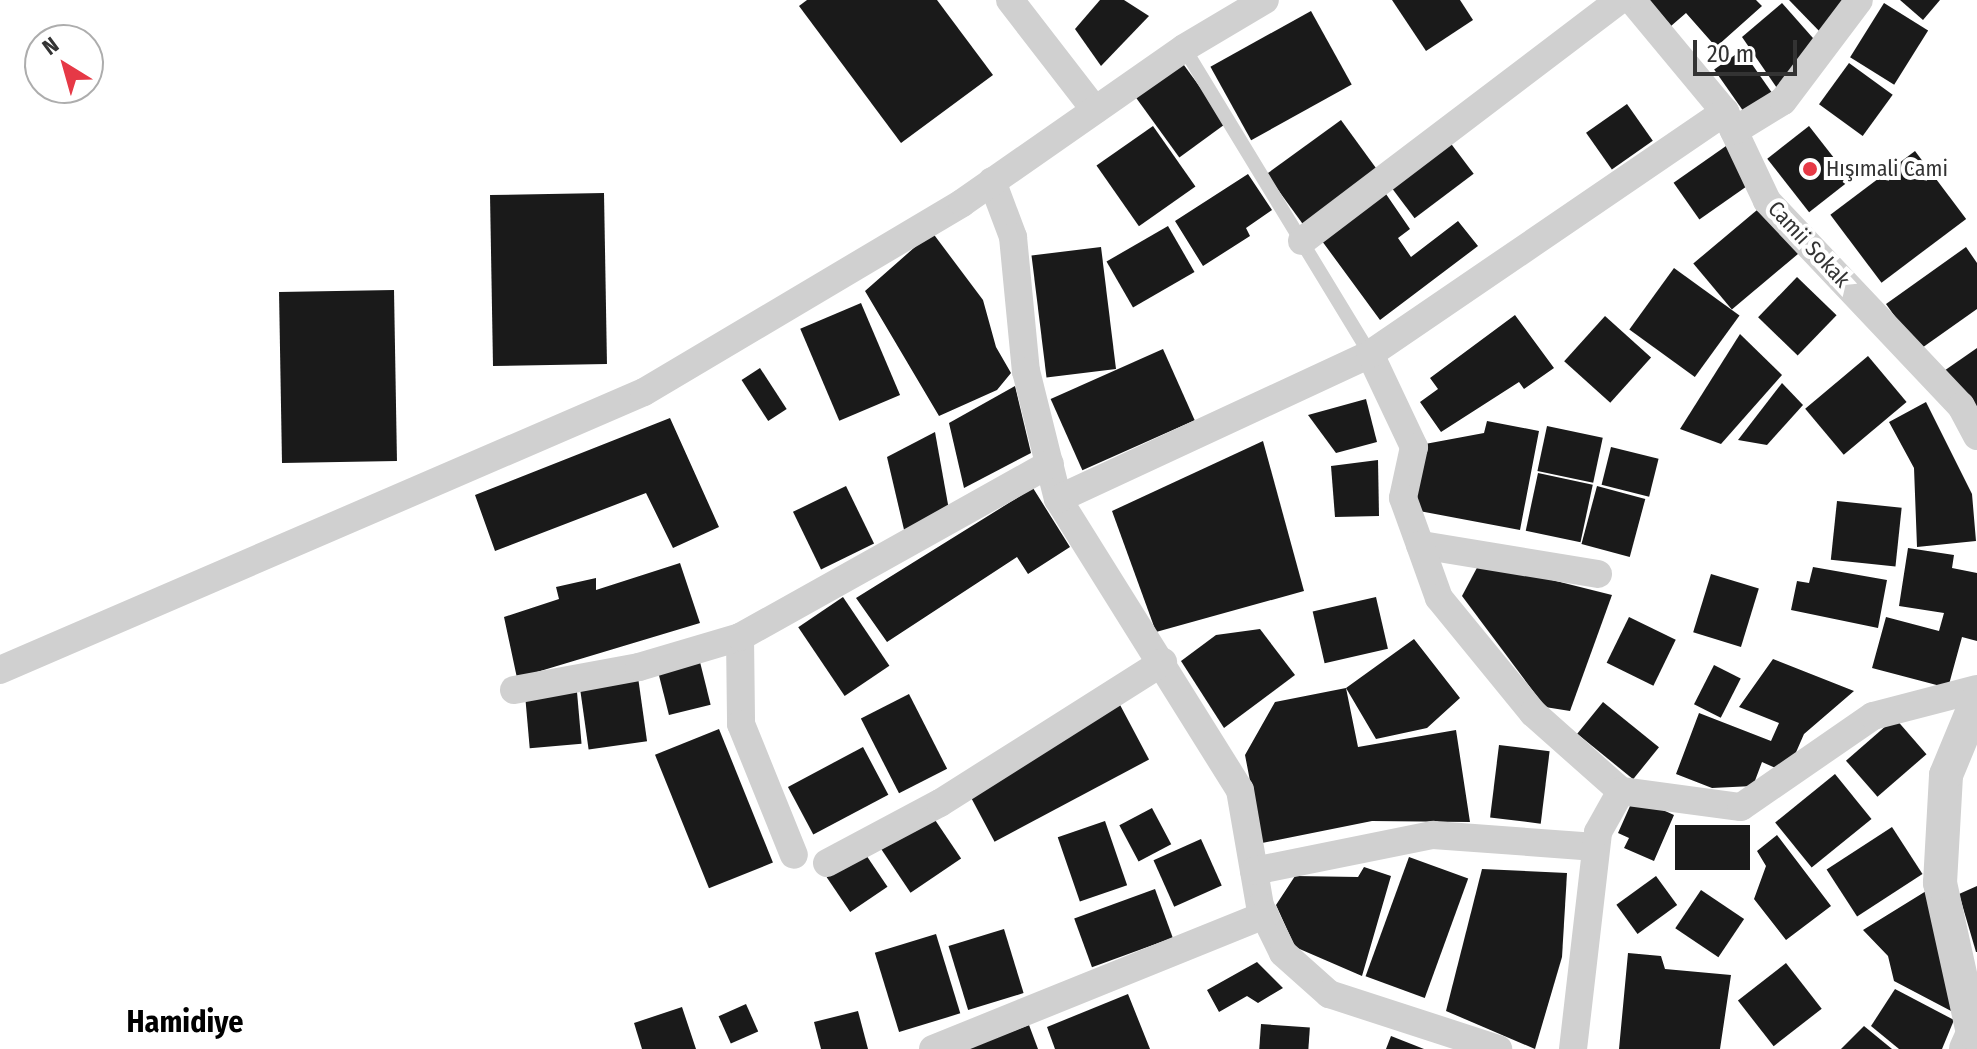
<!DOCTYPE html>
<meta charset="utf-8">
<style>
body{margin:0}
#map{position:relative;width:1977px;height:1049px;overflow:hidden;background:#fff;font-family:"Fira Sans Condensed",sans-serif}
div>[style]{position:absolute}
[style*='--x']{left:calc(var(--x)*1px);top:calc(var(--y)*1px);width:calc(var(--w)*1px);rotate:calc(var(--a)*1deg)}
.building>*{inset:0;background:#1a1a1a;transform-origin:0 0}
.service>*{height:14px;margin:-7px;padding:0 7px;transform-origin:7px;border-radius:7px;background:#d0d0d0}
.minor>*{height:28px;margin:-14px;padding:0 14px;transform-origin:14px;border-radius:14px;background:#d0d0d0}
.tertiary>*{height:34px;margin:-17px;padding:0 17px;transform-origin:17px;border-radius:17px;background:#d0d0d0}
.dots>*{width:22px;height:22px;translate:-50% -50%;box-sizing:border-box;border:4px solid #fff;border-radius:50%}
span{translate:-50% -50%;white-space:nowrap;text-align:center;line-height:1.15;-webkit-text-stroke:8px #fff;paint-order:stroke}
.poi-label{font-size:22px;color:#333}
.left{translate:0 -50%;text-align:left}
.street-label{font-size:22px;color:#333}
.district-label{font-size:30px;color:#000;font-weight:700}
.north{position:absolute;left:24px;top:24px;width:80px;height:80px;box-sizing:border-box;background:#fff;border:2px solid #adadad;border-radius:50%;rotate:323deg;font-size:22px;font-weight:700;line-height:32px;text-align:center;color:#333}
.north::after{content:'';display:block;margin:auto;width:28px;height:36px;background:#e63946;clip-path:polygon(50% 0,100% 100%,50% 72%,0 100%)}
.scale{position:absolute;left:1693px;top:40px;width:104px;height:36px;box-sizing:border-box;border:4px solid #333;border-top:0;padding-left:10px;font-size:24px;line-height:28px;white-space:nowrap;color:#333;-webkit-text-stroke:6px #fff;paint-order:stroke}
</style>
<div id="map">
<div class="building">
<div style="clip-path:polygon(807px 0,937px 0,993px 75px,901px 143px,799px 6px)"></div>
<div style="clip-path:polygon(1100px 0,1124px 0,1149px 16px,1101px 66px,1075px 29px)"></div>
<div style="clip-path:polygon(1392px 0,1460px 0,1473px 20px,1426px 51px)"></div>
<div style="clip-path:polygon(1649px 0,1756px 0,1762px 6px,1716px 47px,1686px 13px,1671px 26px)"></div>
<div style="clip-path:polygon(1789px 0,1846px 0,1823px 35px)"></div>
<div style="clip-path:polygon(1900px 0,1940px 0,1923px 20px)"></div>
<div style="clip-path:polygon(1782px 3px,1820px 46px,1781px 94px,1742px 37px)"></div>
<div style="left:1884px;top:3px;width:52px;height:64px;rotate:32deg"></div>
<div style="left:1311px;top:11px;width:84px;height:115px;rotate:61deg"></div>
<div style="left:1742px;top:50px;width:55px;height:34px;rotate:55deg"></div>
<div style="left:1181px;top:61px;width:77px;height:58px;rotate:54deg"></div>
<div style="left:1849px;top:63px;width:54px;height:51px;rotate:36deg"></div>
<div style="left:1627px;top:104px;width:45px;height:50px;rotate:55deg"></div>
<div style="left:1341px;top:120px;width:65px;height:92px;rotate:54deg"></div>
<div style="left:1153px;top:126px;width:74px;height:69px;rotate:55deg"></div>
<div style="left:1809px;top:126px;width:68px;height:53px;rotate:52deg"></div>
<div style="left:1449px;top:141px;width:41px;height:74px;rotate:53deg"></div>
<div style="left:1726px;top:146px;width:45px;height:64px;rotate:55deg"></div>
<div style="left:1915px;top:151px;width:85px;height:106px;rotate:53deg"></div>
<div style="clip-path:polygon(1248px 174px,1272px 210px,1246px 228px,1250px 236px,1203px 266px,1175px 221px)"></div>
<div style="left:604px;top:193px;width:171px;height:114px;rotate:89deg"></div>
<div style="clip-path:polygon(1386px 194px,1410px 229px,1398px 238px,1411px 257px,1458px 221px,1478px 246px,1380px 320px,1322px 241px)"></div>
<div style="left:1763px;top:205px;width:60px;height:91px;rotate:50deg"></div>
<div style="left:1168px;top:226px;width:53px;height:71px;rotate:60deg"></div>
<div style="clip-path:polygon(932px 232px,983px 300px,996px 347px,1011px 373px,997px 390px,939px 416px,865px 291px)"></div>
<div style="left:1101px;top:247px;width:123px;height:70px;rotate:83deg"></div>
<div style="clip-path:polygon(1966px 247px,1977px 263px,1977px 309px,1919px 350px,1886px 304px)"></div>
<div style="left:1674px;top:268px;width:81px;height:76px;rotate:36deg"></div>
<div style="left:1797px;top:277px;width:55px;height:56px;rotate:44deg"></div>
<div style="left:394px;top:290px;width:171px;height:115px;rotate:89deg"></div>
<div style="left:861px;top:303px;width:100px;height:66px;rotate:67deg"></div>
<div style="clip-path:polygon(1515px 315px,1554px 368px,1524px 389px,1519px 382px,1441px 432px,1420px 402px,1438px 389px,1430px 378px)"></div>
<div style="left:1605px;top:316px;width:62px;height:61px;rotate:42deg"></div>
<div style="clip-path:polygon(1740px 334px,1782px 375px,1721px 444px,1680px 429px)"></div>
<div style="clip-path:polygon(1977px 348px,1977px 423px,1941px 373px)"></div>
<div style="left:1163px;top:349px;width:78px;height:123px;rotate:66deg"></div>
<div style="left:1868px;top:356px;width:60px;height:82px;rotate:50deg"></div>
<div style="left:760px;top:368px;width:49px;height:22px;rotate:57deg"></div>
<div style="clip-path:polygon(1782px 383px,1803px 405px,1767px 445px,1738px 440px)"></div>
<div style="clip-path:polygon(1015px 386px,1031px 453px,964px 488px,949px 423px)"></div>
<div style="clip-path:polygon(1366px 399px,1377px 442px,1336px 453px,1308px 415px)"></div>
<div style="clip-path:polygon(1926px 402px,1972px 494px,1976px 541px,1917px 547px,1914px 468px,1889px 422px)"></div>
<div style="clip-path:polygon(670px 418px,719px 527px,673px 548px,646px 493px,495px 551px,475px 495px)"></div>
<div style="clip-path:polygon(1487px 421px,1539px 431px,1520px 530px,1414px 510px,1425px 444px,1484px 433px)"></div>
<div style="left:1547px;top:426px;width:57px;height:46px;rotate:12deg"></div>
<div style="clip-path:polygon(935px 432px,949px 510px,905px 534px,887px 457px)"></div>
<div style="clip-path:polygon(1263px 441px,1304px 591px,1156px 632px,1112px 511px)"></div>
<div style="left:1611px;top:447px;width:49px;height:39px;rotate:14deg"></div>
<div style="clip-path:polygon(1378px 460px,1379px 516px,1335px 517px,1331px 466px)"></div>
<div style="left:1538px;top:473px;width:56px;height:59px;rotate:12deg"></div>
<div style="left:846px;top:486px;width:64px;height:59px;rotate:64deg"></div>
<div style="left:1597px;top:486px;width:50px;height:60px;rotate:15deg"></div>
<div style="clip-path:polygon(1033px 488px,1070px 547px,1028px 574px,1017px 557px,887px 642px,856px 598px)"></div>
<div style="left:1837px;top:501px;width:65px;height:59px;rotate:6deg"></div>
<div style="clip-path:polygon(1908px 548px,1954px 555px,1952px 568px,1977px 573px,1977px 641px,1962px 637px,1948px 688px,1872px 668px,1886px 617px,1939px 631px,1944px 613px,1899px 606px)"></div>
<div style="clip-path:polygon(1480px 562px,1612px 595px,1570px 711px,1545px 707px,1462px 596px)"></div>
<div style="clip-path:polygon(680px 563px,700px 623px,517px 678px,504px 617px,559px 599px,556px 587px,596px 578px,596px 590px)"></div>
<div style="clip-path:polygon(1813px 567px,1887px 580px,1878px 628px,1791px 610px,1797px 581px,1809px 583px)"></div>
<div style="left:1711px;top:574px;width:50px;height:61px;rotate:17deg"></div>
<div style="left:843px;top:597px;width:83px;height:54px;rotate:56deg"></div>
<div style="left:1376px;top:597px;width:53px;height:65px;rotate:77deg"></div>
<div style="left:1629px;top:617px;width:52px;height:51px;rotate:26deg"></div>
<div style="clip-path:polygon(1260px 629px,1295px 675px,1224px 728px,1181px 661px,1216px 635px)"></div>
<div style="clip-path:polygon(1414px 639px,1460px 698px,1427px 728px,1376px 739px,1346px 688px,1358px 747px,1456px 730px,1470px 822px,1372px 821px,1262px 843px,1245px 755px,1275px 702px,1346px 688px)"></div>
<div style="clip-path:polygon(1773px 659px,1854px 691px,1804px 734px,1787px 773px,1762px 762px,1753px 786px,1712px 788px,1676px 774px,1699px 713px,1771px 741px,1779px 723px,1739px 707px)"></div>
<div style="left:700px;top:662px;width:44px;height:43px;rotate:76deg"></div>
<div style="left:1714px;top:665px;width:30px;height:44px;rotate:27deg"></div>
<div style="left:638px;top:677px;width:65px;height:59px;rotate:82deg"></div>
<div style="left:577px;top:692px;width:52px;height:52px;rotate:85deg"></div>
<div style="left:909px;top:694px;width:84px;height:54px;rotate:63deg"></div>
<div style="left:1603px;top:702px;width:72px;height:41px;rotate:39deg"></div>
<div style="left:1119px;top:703px;width:64px;height:175px;rotate:62deg"></div>
<div style="left:1895px;top:718px;width:48px;height:65px;rotate:49deg"></div>
<div style="left:719px;top:729px;width:144px;height:69px;rotate:68deg"></div>
<div style="left:1499px;top:745px;width:51px;height:73px;rotate:7deg"></div>
<div style="left:863px;top:747px;width:54px;height:85px;rotate:62deg"></div>
<div style="left:1835px;top:774px;width:58px;height:77px;rotate:51deg"></div>
<div style="clip-path:polygon(1634px 797px,1674px 815px,1654px 861px,1624px 848px,1629px 838px,1618px 833px)"></div>
<div style="left:927px;top:808px;width:61px;height:61px;rotate:56deg"></div>
<div style="left:1152px;top:808px;width:41px;height:37px;rotate:62deg"></div>
<div style="left:1105px;top:821px;width:68px;height:50px;rotate:71deg"></div>
<div style="left:1750px;top:825px;width:45px;height:75px;rotate:90deg"></div>
<div style="left:1892px;top:827px;width:56px;height:78px;rotate:57deg"></div>
<div style="clip-path:polygon(1777px 835px,1831px 906px,1786px 940px,1754px 899px,1766px 866px,1757px 851px)"></div>
<div style="left:1201px;top:839px;width:51px;height:52px;rotate:66deg"></div>
<div style="left:864px;top:852px;width:42px;height:45px;rotate:56deg"></div>
<div style="left:1409px;top:857px;width:63px;height:127px;rotate:20deg"></div>
<div style="clip-path:polygon(1364px 867px,1391px 876px,1362px 976px,1295px 947px,1276px 905px,1295px 876px,1358px 877px)"></div>
<div style="clip-path:polygon(1482px 869px,1567px 873px,1562px 957px,1535px 1049px,1446px 1011px)"></div>
<div style="left:1656px;top:876px;width:36px;height:49px;rotate:54deg"></div>
<div style="clip-path:polygon(1977px 886px,1977px 952px,1976px 952px,1959px 894px)"></div>
<div style="clip-path:polygon(1931px 888px,1953px 1012px,1894px 981px,1888px 956px,1863px 930px)"></div>
<div style="left:1155px;top:889px;width:52px;height:86px;rotate:70deg"></div>
<div style="left:1701px;top:890px;width:52px;height:46px;rotate:34deg"></div>
<div style="left:1004px;top:929px;width:67px;height:58px;rotate:73deg"></div>
<div style="left:936px;top:934px;width:83px;height:64px;rotate:73deg"></div>
<div style="clip-path:polygon(1628px 953px,1661px 956px,1665px 969px,1731px 975px,1720px 1049px,1619px 1049px)"></div>
<div style="clip-path:polygon(1257px 962px,1283px 988px,1258px 1003px,1247px 996px,1219px 1012px,1207px 990px)"></div>
<div style="left:1786px;top:963px;width:58px;height:61px;rotate:52deg"></div>
<div style="clip-path:polygon(1895px 989px,1954px 1020px,1942px 1049px,1899px 1049px,1871px 1026px)"></div>
<div style="clip-path:polygon(1128px 994px,1150px 1049px,1055px 1049px,1047px 1027px)"></div>
<div style="left:746px;top:1004px;width:30px;height:30px;rotate:66deg"></div>
<div style="clip-path:polygon(682px 1007px,696px 1049px,642px 1049px,634px 1023px)"></div>
<div style="clip-path:polygon(858px 1011px,868px 1049px,821px 1049px,814px 1022px)"></div>
<div style="left:1261px;top:1024px;width:49px;height:25px;rotate:4deg"></div>
<div style="clip-path:polygon(1029px 1025px,1038px 1049px,965px 1049px)"></div>
<div style="clip-path:polygon(1864px 1026px,1892px 1049px,1841px 1049px)"></div>
<div style="clip-path:polygon(1391px 1036px,1424px 1049px,1386px 1049px)"></div>
</div>
<div class="service">
<div style="--x:1184;--y:48;--w:358;--a:58.7"></div>
</div>
<div class="minor">
<div style="--x:1010;--y:0;--w:139;--a:52.3"></div>
<div style="--x:1632;--y:0;--w:146;--a:50.3"></div>
<div style="--x:1725;--y:112;--w:98;--a:64.7"></div>
<div style="--x:1767;--y:201;--w:282;--a:46.6"></div>
<div style="--x:1961;--y:406;--w:34;--a:62"></div>
<div style="--x:1734;--y:131;--w:57;--a:-31.5"></div>
<div style="--x:1783;--y:101;--w:126;--a:-53"></div>
<div style="--x:992;--y:181;--w:60;--a:69.4"></div>
<div style="--x:1013;--y:237;--w:135;--a:84.5"></div>
<div style="--x:1026;--y:371;--w:132;--a:76"></div>
<div style="--x:1058;--y:499;--w:343;--a:58"></div>
<div style="--x:1240;--y:790;--w:118;--a:80.2"></div>
<div style="--x:1260;--y:906;--w:52;--a:63.9"></div>
<div style="--x:1283;--y:953;--w:62;--a:41.7"></div>
<div style="--x:1329;--y:994;--w:178;--a:18"></div>
<div style="--x:1302;--y:241;--w:398;--a:-37.2"></div>
<div style="--x:1370;--y:354;--w:103;--a:64.7"></div>
<div style="--x:1414;--y:447;--w:52;--a:102.2"></div>
<div style="--x:1403;--y:498;--w:50;--a:70.1"></div>
<div style="--x:1058;--y:499;--w:344;--a:-24.9"></div>
<div style="--x:1370;--y:354;--w:430;--a:-34.3"></div>
<div style="--x:1598;--y:574;--w:180;--a:-170.7"></div>
<div style="--x:1420;--y:545;--w:56;--a:70.3"></div>
<div style="--x:1439;--y:598;--w:149;--a:50.7"></div>
<div style="--x:1533;--y:713;--w:118;--a:41.6"></div>
<div style="--x:740;--y:637;--w:87;--a:89.3"></div>
<div style="--x:741;--y:724;--w:141;--a:68"></div>
<div style="--x:0;--y:670;--w:701;--a:-23.35"></div>
<div style="--x:644;--y:392;--w:370;--a:-30.7"></div>
<div style="--x:962;--y:203;--w:271;--a:-34.9"></div>
<div style="--x:1184;--y:48;--w:94;--a:-30.7"></div>
<div style="--x:514;--y:690;--w:127;--a:-10.4"></div>
<div style="--x:639;--y:667;--w:105;--a:-16.5"></div>
<div style="--x:740;--y:637;--w:355;--a:-29.2"></div>
<div style="--x:827;--y:863;--w:128;--a:-28"></div>
<div style="--x:940;--y:803;--w:264;--a:-32.3"></div>
<div style="--x:1254;--y:871;--w:183;--a:-11.4"></div>
<div style="--x:1433;--y:835;--w:163;--a:4.2"></div>
<div style="--x:933;--y:1049;--w:358;--a:-22"></div>
<div style="--x:1573;--y:1049;--w:218;--a:-83.4"></div>
<div style="--x:1598;--y:832;--w:47;--a:-60.7"></div>
<div style="--x:1621;--y:791;--w:121;--a:7.6"></div>
<div style="--x:1741;--y:807;--w:160;--a:-34.6"></div>
<div style="--x:1873;--y:716;--w:107;--a:-14.6"></div>
</div>
<div class="tertiary">
<div style="--x:1966;--y:1049;--w:17;--a:-66"></div>
<div style="--x:1973;--y:1033;--w:154;--a:-102.4"></div>
<div style="--x:1940;--y:883;--w:108;--a:-86.8"></div>
<div style="--x:1946;--y:775;--w:81;--a:-67.5"></div>
</div>
<div class="dots">
<div style="left:1810px;top:169px;background:#e63946"></div>
</div>
<div class="poi-label">
<span class="left" style="left:1826px;top:169px">Hışımali Cami</span>
</div>
<div class="street-label">
<span style="left:1809px;top:244px;rotate:47deg">Camii Sokak</span>
</div>
<div class="district-label">
<span style="left:185px;top:1022px">Hamidiye</span>
</div>
<div class="north">N</div>
<div class="scale">20 m</div>
</div>
